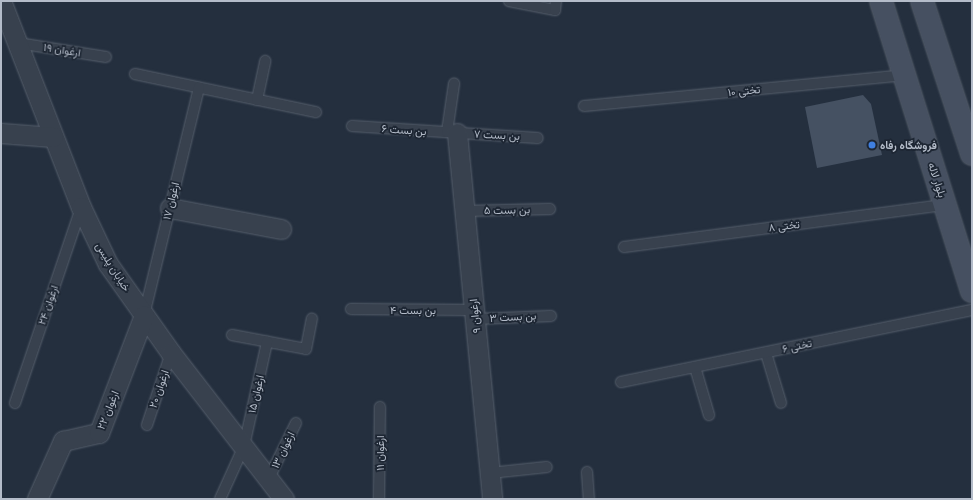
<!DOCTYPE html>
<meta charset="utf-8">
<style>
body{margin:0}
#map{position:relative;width:973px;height:500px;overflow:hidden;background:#242f3e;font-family:"Noto Sans",Vazirmatn,sans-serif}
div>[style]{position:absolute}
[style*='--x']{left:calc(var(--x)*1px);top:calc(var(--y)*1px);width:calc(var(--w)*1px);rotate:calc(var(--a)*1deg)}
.building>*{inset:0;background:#455162}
.roads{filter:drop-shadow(0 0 1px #565f6c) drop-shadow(0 0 1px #565f6c)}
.lane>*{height:10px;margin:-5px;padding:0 5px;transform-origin:5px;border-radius:5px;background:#38414e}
.street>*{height:19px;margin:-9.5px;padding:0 9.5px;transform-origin:9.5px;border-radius:9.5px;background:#38414e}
.secondary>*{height:22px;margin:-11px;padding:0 11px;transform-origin:11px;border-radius:11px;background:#465061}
.dots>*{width:11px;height:11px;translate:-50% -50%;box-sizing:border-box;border:2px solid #1d2633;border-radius:50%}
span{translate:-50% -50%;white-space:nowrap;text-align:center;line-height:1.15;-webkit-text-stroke:3.5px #1d2633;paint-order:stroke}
.street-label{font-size:11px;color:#b4bcc9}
.poi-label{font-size:11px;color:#b4bcc9;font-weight:700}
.left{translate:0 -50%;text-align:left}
.frame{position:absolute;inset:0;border:2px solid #b4bcc9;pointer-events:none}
</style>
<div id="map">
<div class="building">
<div style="clip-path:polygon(863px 95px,871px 104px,882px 155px,817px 168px,805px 107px)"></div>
</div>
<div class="roads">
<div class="lane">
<div style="--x:509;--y:1;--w:47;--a:11.1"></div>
<div style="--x:555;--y:10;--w:9;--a:-84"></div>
<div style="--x:18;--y:43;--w:89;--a:9"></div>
<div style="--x:135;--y:74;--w:185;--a:11.9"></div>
<div style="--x:257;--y:100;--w:40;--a:-78"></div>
<div style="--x:584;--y:106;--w:321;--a:-5.5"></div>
<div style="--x:352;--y:126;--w:186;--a:3.7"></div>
<div style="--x:447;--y:132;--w:49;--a:-81.7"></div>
<div style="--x:464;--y:211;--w:86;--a:-1.3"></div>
<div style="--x:624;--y:247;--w:324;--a:-7.5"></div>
<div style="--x:351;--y:309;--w:123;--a:0.5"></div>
<div style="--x:144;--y:315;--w:234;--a:-76.4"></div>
<div style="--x:475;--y:319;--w:76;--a:-2.3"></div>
<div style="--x:232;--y:335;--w:75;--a:10.7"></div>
<div style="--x:306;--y:349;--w:31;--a:-79"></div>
<div style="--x:766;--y:353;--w:52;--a:73.3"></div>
<div style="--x:695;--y:367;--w:50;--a:73.7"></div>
<div style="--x:621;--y:382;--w:358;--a:-11.6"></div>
<div style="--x:15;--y:403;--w:206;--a:-71.3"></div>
<div style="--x:147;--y:425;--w:76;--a:-71.6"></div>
<div style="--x:587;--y:472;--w:27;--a:86"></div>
<div style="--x:490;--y:473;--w:57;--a:-6"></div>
<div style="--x:270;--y:476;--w:59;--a:-63.9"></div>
<div style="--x:220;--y:499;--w:58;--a:-65.6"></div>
<div style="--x:244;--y:446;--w:107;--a:-77.5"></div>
<div style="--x:379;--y:499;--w:92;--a:-89.4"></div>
</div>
<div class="street">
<div style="--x:1;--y:1;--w:221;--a:68.8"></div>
<div style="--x:81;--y:207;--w:63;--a:64.7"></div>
<div style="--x:108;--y:264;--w:109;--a:54.7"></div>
<div style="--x:171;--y:353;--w:185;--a:52.3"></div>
<div style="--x:1;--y:133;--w:52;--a:4.4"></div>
<div style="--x:457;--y:133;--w:368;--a:84.5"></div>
<div style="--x:170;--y:208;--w:113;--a:10.7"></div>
<div style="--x:37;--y:499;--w:64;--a:-65.9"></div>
<div style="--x:63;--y:441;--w:37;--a:-13"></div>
<div style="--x:99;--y:433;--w:126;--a:-69.1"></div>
</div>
<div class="secondary">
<div style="--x:881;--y:1;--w:304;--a:72.6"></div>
<div style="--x:922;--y:1;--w:161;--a:71.9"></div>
</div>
</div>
<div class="dots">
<div style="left:872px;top:145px;background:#3f7fe0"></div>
</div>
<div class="street-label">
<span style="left:62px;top:50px;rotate:9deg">ارغوان ۱۹</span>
<span style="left:744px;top:91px;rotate:-6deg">تختی ۱۰</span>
<span style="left:404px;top:130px;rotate:4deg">بن بست ۶</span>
<span style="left:497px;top:135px;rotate:3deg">بن بست ۷</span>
<span style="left:937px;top:180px;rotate:72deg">بلوار لاله</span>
<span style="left:171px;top:201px;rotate:-76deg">ارغوان ۱۷</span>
<span style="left:507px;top:210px;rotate:-1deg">بن بست ۵</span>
<span style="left:784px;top:226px;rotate:-7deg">تختی ۸</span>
<span style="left:113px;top:267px;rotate:58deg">خیابان پلیس</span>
<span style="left:48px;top:305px;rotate:-71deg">ارغوان ۲۴</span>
<span style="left:413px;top:310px">بن بست ۴</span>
<span style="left:475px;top:316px;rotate:-96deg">ارغوان ۹</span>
<span style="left:513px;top:317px;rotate:-3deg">بن بست ۳</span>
<span style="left:797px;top:346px;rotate:-12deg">تختی ۶</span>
<span style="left:159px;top:389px;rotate:-71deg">ارغوان ۲۰</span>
<span style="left:256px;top:394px;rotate:-77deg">ارغوان ۱۵</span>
<span style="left:108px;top:410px;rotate:-68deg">ارغوان ۲۲</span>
<span style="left:283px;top:450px;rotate:-64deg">ارغوان ۱۳</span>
<span style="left:380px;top:453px;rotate:-90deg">ارغوان ۱۱</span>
</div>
<div class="poi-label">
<span class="left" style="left:880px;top:145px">فروشگاه رفاه</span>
</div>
<div class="frame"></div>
</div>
